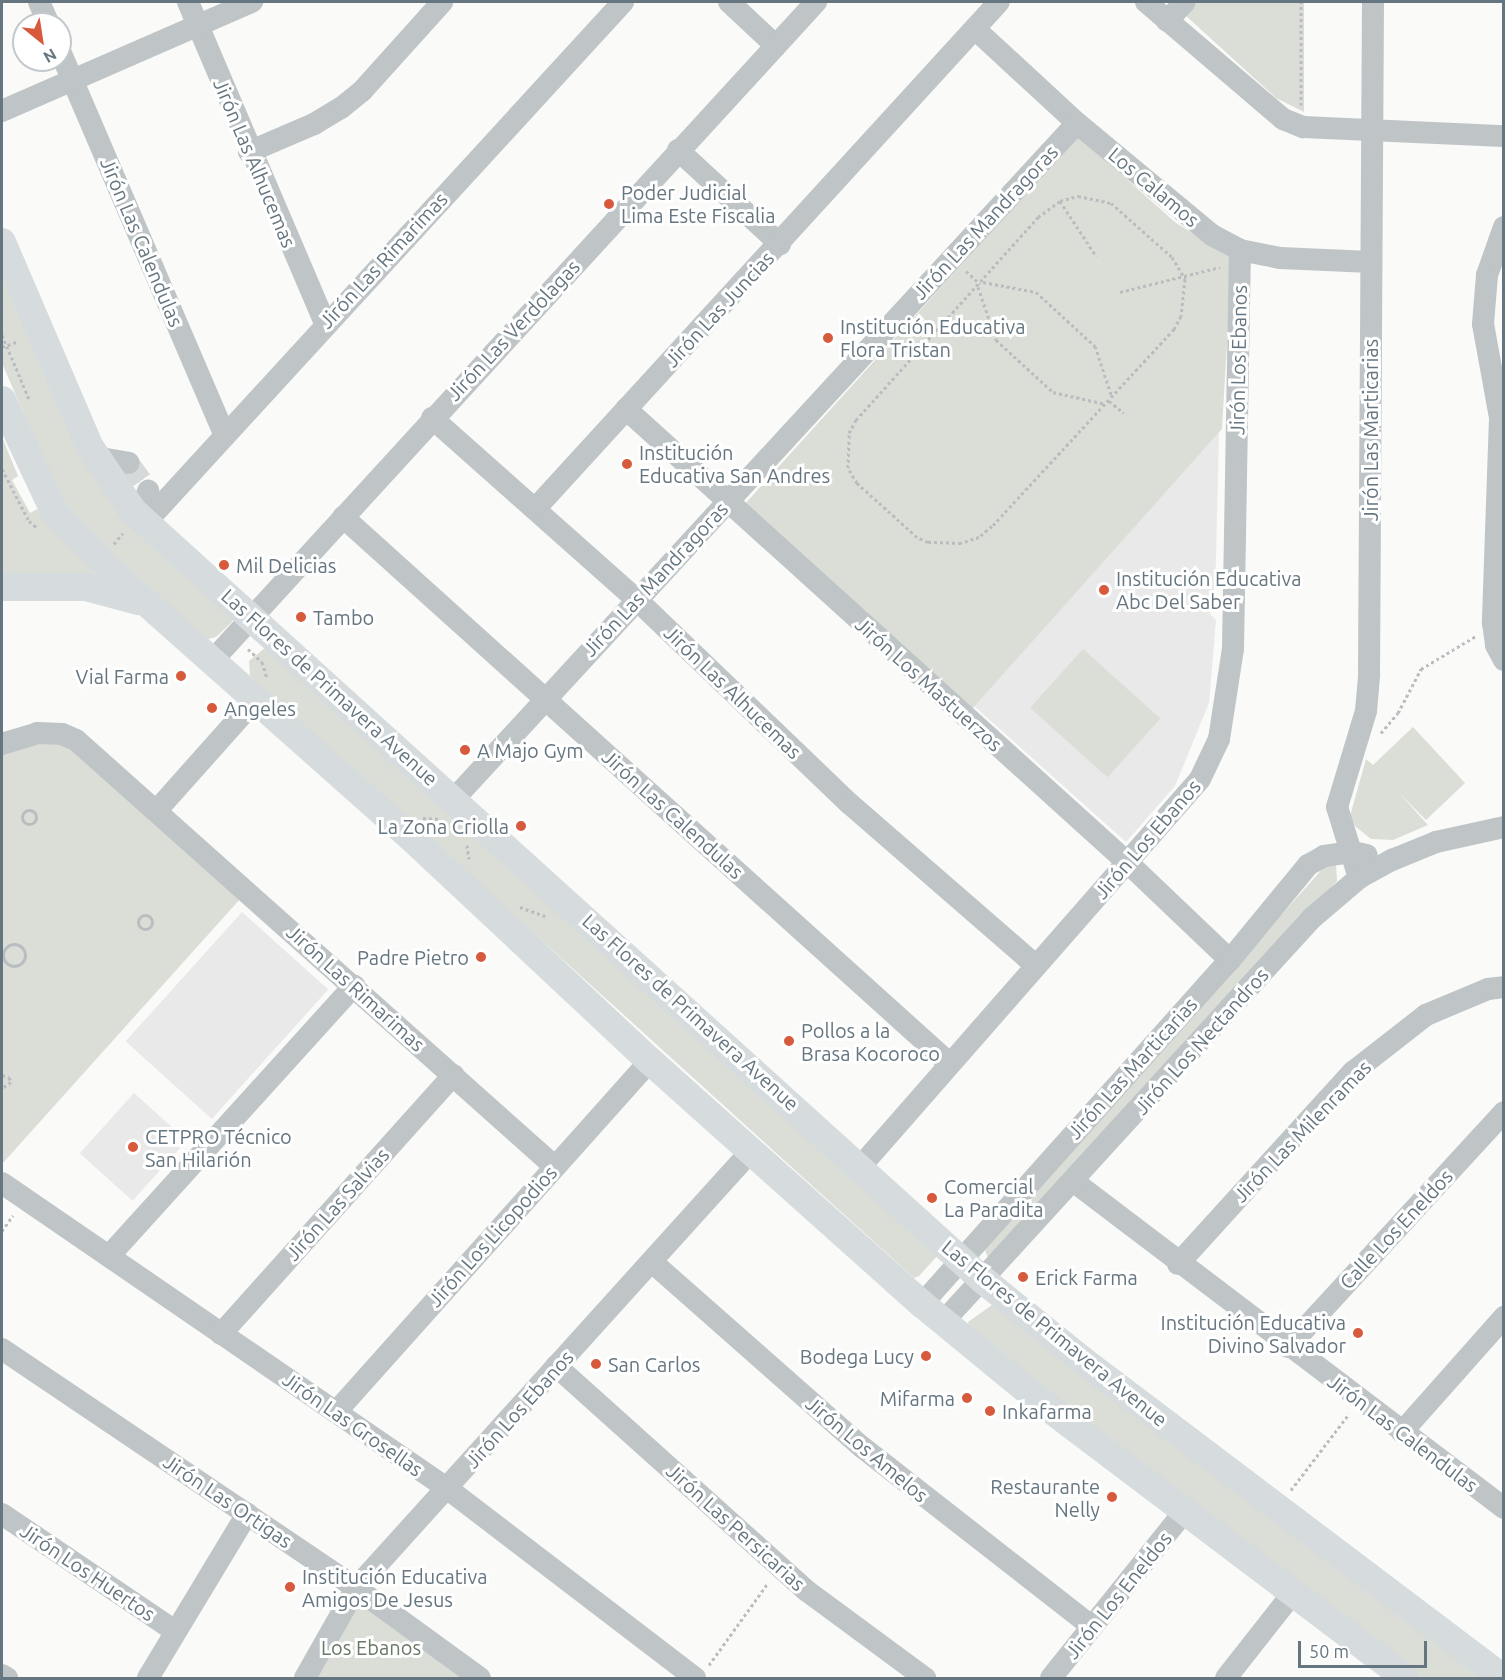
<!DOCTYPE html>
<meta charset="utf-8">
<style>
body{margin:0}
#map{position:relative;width:1505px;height:1680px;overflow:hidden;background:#fafaf8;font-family:Ubuntu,sans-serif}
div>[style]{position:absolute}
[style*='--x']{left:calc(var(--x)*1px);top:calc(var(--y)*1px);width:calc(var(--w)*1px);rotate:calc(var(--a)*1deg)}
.built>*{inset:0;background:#e8e9e8;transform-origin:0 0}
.green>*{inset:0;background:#daded7;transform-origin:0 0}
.minor-tunnel>*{height:22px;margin-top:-11px;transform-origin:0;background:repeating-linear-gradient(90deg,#d5d9da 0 22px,transparent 0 33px)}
.path>*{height:3px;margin-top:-1.5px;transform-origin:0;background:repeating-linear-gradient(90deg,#babdc0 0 3px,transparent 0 6px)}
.path>.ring{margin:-1.5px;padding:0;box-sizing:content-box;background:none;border:3px solid #babdc0;border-radius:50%}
.minor>*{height:22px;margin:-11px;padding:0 11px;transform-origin:11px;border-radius:11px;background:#bfc4c7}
.major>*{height:28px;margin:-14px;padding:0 14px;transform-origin:14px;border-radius:14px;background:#d6dbde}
.dots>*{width:16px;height:16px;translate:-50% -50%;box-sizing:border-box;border:3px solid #fff;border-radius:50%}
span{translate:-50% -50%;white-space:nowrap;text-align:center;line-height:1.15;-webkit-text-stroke:6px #fff;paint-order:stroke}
.street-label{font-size:20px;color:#667680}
.poi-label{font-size:20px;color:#667680}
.left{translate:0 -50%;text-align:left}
.right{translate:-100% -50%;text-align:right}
.park-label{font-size:20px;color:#697966}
.frame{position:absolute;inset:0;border:3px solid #667680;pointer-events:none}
.north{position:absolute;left:12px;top:12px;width:60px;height:60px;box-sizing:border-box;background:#fff;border:2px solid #c2c8cc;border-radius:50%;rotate:150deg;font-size:16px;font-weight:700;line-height:24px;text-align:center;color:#667680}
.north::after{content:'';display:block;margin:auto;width:21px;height:27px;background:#d65a3b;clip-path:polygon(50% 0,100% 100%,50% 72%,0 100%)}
.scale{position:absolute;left:1298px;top:1641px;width:129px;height:27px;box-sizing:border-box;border:3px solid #667680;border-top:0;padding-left:8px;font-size:18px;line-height:21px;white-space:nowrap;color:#667680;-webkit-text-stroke:4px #fff;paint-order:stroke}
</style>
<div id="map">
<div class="built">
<div style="clip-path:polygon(1219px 432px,1215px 599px,1210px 603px,1210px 614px,1216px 620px,1209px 703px,1175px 786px,1126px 842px,974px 706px)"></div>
<div style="left:242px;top:912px;width:116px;height:174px;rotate:42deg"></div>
<div style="left:134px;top:1093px;width:71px;height:81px;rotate:42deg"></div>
</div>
<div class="green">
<div style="clip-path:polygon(1197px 2px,1304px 2px,1304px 112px,1276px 98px,1185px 15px)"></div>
<div style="clip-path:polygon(1078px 136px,1176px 223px,1232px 257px,1222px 429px,972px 709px,744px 505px)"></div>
<div style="clip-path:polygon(2px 264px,82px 452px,233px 614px,232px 622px,216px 637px,208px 639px,94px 539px,58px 494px,2px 363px)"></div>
<div style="clip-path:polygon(2px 437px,18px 476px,12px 480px,30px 513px,37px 509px,97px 577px,2px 576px)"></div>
<div style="clip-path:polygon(266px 647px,938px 1255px,919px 1276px,914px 1278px,250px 676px,249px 661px)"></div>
<div style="left:1083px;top:649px;width:104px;height:79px;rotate:42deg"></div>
<div style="clip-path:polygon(1413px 727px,1465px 783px,1426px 820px,1399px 793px,1428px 825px,1393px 840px,1371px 839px,1355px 826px,1350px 816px,1366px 759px,1373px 765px)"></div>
<div style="clip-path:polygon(49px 740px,71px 748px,241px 898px,2px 1164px,2px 755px)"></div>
<div style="clip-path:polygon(1336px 864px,1337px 881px,994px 1258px,988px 1258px,984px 1247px,1325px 866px)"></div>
<div style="clip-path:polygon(995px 1303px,1485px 1678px,1421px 1678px,1054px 1399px,971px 1333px,968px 1322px)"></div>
<div style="clip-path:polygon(364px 1602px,468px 1678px,317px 1678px,356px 1608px)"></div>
</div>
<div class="minor-tunnel">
<div style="--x:128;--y:463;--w:31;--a:54"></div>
</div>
<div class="path">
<div style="--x:1301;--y:105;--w:103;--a:-90"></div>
<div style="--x:1078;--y:196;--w:34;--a:12"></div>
<div style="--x:1111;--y:203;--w:81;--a:41.5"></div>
<div style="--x:1172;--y:257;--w:26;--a:59"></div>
<div style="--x:1185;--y:279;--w:37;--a:96"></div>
<div style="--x:1181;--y:316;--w:15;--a:118"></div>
<div style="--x:1174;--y:329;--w:268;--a:132.7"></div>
<div style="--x:992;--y:526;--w:17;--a:140"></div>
<div style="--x:979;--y:537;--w:19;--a:162"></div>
<div style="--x:961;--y:543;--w:33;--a:-178"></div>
<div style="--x:928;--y:542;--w:12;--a:-156"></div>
<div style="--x:917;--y:537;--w:81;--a:-138"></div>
<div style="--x:857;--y:483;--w:17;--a:-121"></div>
<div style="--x:848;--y:468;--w:35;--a:-88"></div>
<div style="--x:849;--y:433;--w:15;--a:-62"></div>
<div style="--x:856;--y:420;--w:273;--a:-48.1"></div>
<div style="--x:1038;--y:217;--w:27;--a:-36"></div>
<div style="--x:1060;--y:201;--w:19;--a:-16"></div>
<div style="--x:1060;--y:201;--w:66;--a:56.8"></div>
<div style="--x:966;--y:271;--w:19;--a:43"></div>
<div style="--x:983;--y:282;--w:54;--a:10.7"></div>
<div style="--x:1036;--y:292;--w:80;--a:42.5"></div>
<div style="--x:1095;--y:346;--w:54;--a:71.6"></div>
<div style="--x:978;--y:287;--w:56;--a:71.2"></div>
<div style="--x:996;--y:340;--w:77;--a:42.4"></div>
<div style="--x:1053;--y:392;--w:54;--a:12.8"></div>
<div style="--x:1120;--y:292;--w:103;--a:-14"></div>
<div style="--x:2;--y:335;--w:69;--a:67.1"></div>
<div style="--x:2;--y:347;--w:18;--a:-19"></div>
<div style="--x:1109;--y:401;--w:19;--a:39"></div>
<div style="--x:2;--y:469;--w:59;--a:62.6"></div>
<div style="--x:29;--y:521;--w:11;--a:41"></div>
<div style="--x:114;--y:544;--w:14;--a:-51"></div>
<div style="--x:248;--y:649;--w:19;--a:43"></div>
<div style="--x:262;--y:662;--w:17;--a:73"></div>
<div style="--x:1381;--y:733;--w:26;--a:-50"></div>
<div style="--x:1398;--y:713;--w:50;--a:-62.4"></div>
<div style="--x:1421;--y:669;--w:64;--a:-31"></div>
<div class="ring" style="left:22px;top:810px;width:11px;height:11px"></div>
<div style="--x:423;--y:818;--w:17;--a:3"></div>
<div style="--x:467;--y:845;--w:14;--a:82"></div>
<div style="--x:520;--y:907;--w:27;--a:20"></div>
<div class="ring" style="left:138px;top:915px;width:11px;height:11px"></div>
<div class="ring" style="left:3px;top:944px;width:19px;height:19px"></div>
<div style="--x:2;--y:1075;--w:7;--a:16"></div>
<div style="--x:9;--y:1077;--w:5;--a:68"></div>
<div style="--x:11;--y:1082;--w:11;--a:146"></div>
<div style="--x:2;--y:1231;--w:19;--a:-55"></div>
<div style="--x:1291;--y:1490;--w:96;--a:-52.7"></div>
<div style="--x:709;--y:1665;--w:101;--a:-54.3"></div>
</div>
<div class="minor">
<div style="--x:39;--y:2;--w:24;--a:66"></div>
<div style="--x:188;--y:2;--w:349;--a:66.9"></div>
<div style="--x:729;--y:2;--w:64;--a:43.1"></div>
<div style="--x:1146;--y:2;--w:180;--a:40.5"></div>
<div style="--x:1283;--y:119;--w:22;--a:22"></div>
<div style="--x:1303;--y:127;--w:201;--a:2.6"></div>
<div style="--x:1167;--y:21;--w:26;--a:-47"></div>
<div style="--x:975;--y:29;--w:139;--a:42.7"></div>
<div style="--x:1077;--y:123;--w:175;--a:39.7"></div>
<div style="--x:1212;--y:235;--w:32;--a:28"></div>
<div style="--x:1240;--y:250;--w:41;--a:11.3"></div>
<div style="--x:1280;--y:258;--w:91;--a:2.5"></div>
<div style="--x:60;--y:51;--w:417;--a:66.8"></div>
<div style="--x:2;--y:111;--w:273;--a:-23.6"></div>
<div style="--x:678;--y:150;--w:139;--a:42.7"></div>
<div style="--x:249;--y:152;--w:71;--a:-23.3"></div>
<div style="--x:314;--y:124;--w:31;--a:-31"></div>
<div style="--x:341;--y:108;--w:27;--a:-39"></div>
<div style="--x:362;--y:91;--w:120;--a:-48"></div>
<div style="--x:1504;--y:227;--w:51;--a:109.5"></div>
<div style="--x:1487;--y:275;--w:49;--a:94.7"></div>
<div style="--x:1483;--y:324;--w:96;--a:79.7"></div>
<div style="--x:1500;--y:418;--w:205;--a:92"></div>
<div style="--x:1493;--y:623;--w:22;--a:82"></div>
<div style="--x:1496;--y:645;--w:17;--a:62"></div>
<div style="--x:626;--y:409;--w:677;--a:42.13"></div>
<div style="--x:1128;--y:863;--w:141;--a:43.6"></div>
<div style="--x:432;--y:418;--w:273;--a:41.6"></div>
<div style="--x:636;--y:599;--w:296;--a:43.8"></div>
<div style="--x:850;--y:804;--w:245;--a:41"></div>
<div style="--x:95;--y:457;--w:34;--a:10"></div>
<div style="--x:535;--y:509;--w:687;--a:-47.54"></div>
<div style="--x:139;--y:516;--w:27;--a:-70"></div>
<div style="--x:343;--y:517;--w:816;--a:42.02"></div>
<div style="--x:146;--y:522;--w:706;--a:-47.47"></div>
<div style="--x:213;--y:660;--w:893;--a:-47.5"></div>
<div style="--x:2;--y:744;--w:37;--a:-17"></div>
<div style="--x:37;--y:733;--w:25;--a:2"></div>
<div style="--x:62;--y:734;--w:15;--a:23"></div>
<div style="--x:76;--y:740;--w:640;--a:41.71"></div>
<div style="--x:454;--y:799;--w:919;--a:-47.34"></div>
<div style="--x:158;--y:809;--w:147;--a:-48.3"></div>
<div style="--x:1359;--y:878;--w:74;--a:-107.2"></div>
<div style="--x:1337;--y:807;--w:100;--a:-73.2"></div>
<div style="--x:1366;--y:711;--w:36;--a:-85"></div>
<div style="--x:1369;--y:675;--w:673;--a:-89.66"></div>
<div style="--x:861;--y:1166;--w:514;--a:-48.78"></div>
<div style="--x:1200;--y:779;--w:44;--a:-64.6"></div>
<div style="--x:1219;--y:739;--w:91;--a:-81.2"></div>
<div style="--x:1233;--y:649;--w:399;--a:-89"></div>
<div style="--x:1073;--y:1181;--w:541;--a:37.19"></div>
<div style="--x:2;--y:1183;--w:541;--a:34.45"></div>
<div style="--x:448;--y:1489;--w:311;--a:37.4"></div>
<div style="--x:109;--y:1256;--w:365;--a:-47.8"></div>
<div style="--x:652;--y:1262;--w:280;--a:41.4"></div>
<div style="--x:862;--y:1447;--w:291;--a:38"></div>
<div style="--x:1178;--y:1264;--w:260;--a:-47.7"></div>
<div style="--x:1353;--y:1072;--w:93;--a:-38"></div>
<div style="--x:1426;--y:1015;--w:67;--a:-22.8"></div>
<div style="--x:1488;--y:989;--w:16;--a:-7"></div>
<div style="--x:922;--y:1304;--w:462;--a:-48.2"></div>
<div style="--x:1230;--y:960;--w:123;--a:-50.6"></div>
<div style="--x:1308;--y:865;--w:18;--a:-29"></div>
<div style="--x:1324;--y:856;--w:29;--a:-8"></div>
<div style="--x:1353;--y:852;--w:14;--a:12"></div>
<div style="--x:943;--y:1322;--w:547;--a:-47.59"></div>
<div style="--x:1312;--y:918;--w:62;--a:-40.4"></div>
<div style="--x:1359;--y:878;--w:38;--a:-29"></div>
<div style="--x:1392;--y:860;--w:48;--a:-22.2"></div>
<div style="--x:1436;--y:842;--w:70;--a:-12.4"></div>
<div style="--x:221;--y:1334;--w:348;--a:-48.1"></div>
<div style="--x:1288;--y:1347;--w:319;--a:-47.4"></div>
<div style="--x:2;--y:1349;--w:427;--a:34"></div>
<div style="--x:356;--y:1588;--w:153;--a:36"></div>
<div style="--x:556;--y:1366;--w:337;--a:41.9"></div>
<div style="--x:807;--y:1591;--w:147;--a:36.4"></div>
<div style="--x:336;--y:1412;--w:471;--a:-48.2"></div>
<div style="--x:1402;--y:1432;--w:154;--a:-48.4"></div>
<div style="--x:2;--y:1514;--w:209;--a:34.1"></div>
<div style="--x:2;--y:1675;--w:6;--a:31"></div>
<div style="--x:148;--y:1678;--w:192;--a:-58.9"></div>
<div style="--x:305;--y:1678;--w:103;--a:-60.5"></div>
<div style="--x:356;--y:1588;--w:589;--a:-47.89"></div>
<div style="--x:1051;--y:1678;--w:214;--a:-51.3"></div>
<div style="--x:1226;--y:1678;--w:108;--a:-51.8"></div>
</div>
<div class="major">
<div style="--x:2;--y:242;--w:223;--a:66.8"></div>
<div style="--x:90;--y:447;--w:77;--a:56.1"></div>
<div style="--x:133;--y:511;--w:1146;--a:42.14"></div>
<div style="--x:983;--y:1280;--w:127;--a:38.9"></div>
<div style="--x:1082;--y:1360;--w:528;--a:37.07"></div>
<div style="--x:2;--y:400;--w:125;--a:64.9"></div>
<div style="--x:55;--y:513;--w:85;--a:46"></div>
<div style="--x:114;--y:574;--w:408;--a:41.6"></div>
<div style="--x:419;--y:845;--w:316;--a:43.1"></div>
<div style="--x:650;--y:1061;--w:365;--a:41.8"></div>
<div style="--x:922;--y:1304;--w:161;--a:39.4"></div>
<div style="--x:1046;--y:1406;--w:450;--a:37.1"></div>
<div style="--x:2;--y:587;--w:84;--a:0"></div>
<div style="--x:86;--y:587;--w:54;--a:15.1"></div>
</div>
<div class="dots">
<div style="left:609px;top:204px;background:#d65a3b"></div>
<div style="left:828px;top:338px;background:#d65a3b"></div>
<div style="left:627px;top:464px;background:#d65a3b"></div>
<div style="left:224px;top:565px;background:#d65a3b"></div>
<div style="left:1104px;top:590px;background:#d65a3b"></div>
<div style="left:301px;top:617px;background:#d65a3b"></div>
<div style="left:181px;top:676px;background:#d65a3b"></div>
<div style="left:212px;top:708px;background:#d65a3b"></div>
<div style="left:465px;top:750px;background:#d65a3b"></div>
<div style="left:521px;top:826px;background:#d65a3b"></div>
<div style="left:481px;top:957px;background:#d65a3b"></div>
<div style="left:789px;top:1041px;background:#d65a3b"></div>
<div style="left:133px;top:1147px;background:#d65a3b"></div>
<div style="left:932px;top:1198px;background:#d65a3b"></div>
<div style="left:1023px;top:1277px;background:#d65a3b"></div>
<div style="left:1358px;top:1333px;background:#d65a3b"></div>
<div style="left:926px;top:1356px;background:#d65a3b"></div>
<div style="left:596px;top:1364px;background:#d65a3b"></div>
<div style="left:967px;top:1398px;background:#d65a3b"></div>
<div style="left:990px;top:1411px;background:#d65a3b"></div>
<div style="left:1112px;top:1497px;background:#d65a3b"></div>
<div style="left:290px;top:1587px;background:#d65a3b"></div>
</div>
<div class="street-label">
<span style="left:255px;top:163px;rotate:67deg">Jirón Las Alhucemas</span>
<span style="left:1154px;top:187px;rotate:40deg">Los Calamos</span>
<span style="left:985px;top:222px;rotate:-47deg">Jirón Las Mandragoras</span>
<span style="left:142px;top:242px;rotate:67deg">Jirón Las Calendulas</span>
<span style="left:383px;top:260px;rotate:-47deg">Jirón Las Rimarimas</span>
<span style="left:719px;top:309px;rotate:-47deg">Jirón Las Juncias</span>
<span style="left:513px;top:330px;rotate:-47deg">Jirón Las Verdolagas</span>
<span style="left:1238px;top:360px;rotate:-89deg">Jirón Los Ebanos</span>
<span style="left:1370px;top:430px;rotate:-90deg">Jirón Las Marticarias</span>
<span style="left:655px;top:579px;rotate:-47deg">Jirón Las Mandragoras</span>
<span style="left:929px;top:684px;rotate:42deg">Jirón Los Mastuerzos</span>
<span style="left:330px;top:687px;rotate:42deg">Las Flores de Primavera Avenue</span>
<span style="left:733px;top:692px;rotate:44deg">Jirón Las Alhucemas</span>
<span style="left:673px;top:814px;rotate:42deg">Jirón Las Calendulas</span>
<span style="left:1147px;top:839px;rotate:-49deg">Jirón Los Ebanos</span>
<span style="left:356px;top:988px;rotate:42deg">Jirón Las Rimarimas</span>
<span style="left:691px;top:1012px;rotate:42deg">Las Flores de Primavera Avenue</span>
<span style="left:1201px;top:1041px;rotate:-48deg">Jirón Los Nectandros</span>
<span style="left:1132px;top:1068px;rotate:-48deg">Jirón Las Marticarias</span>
<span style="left:1302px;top:1131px;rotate:-46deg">Jirón Las Milenramas</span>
<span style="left:337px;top:1204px;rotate:-48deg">Jirón Las Salvias</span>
<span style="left:1396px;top:1229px;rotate:-47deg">Calle Los Eneldos</span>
<span style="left:492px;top:1236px;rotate:-48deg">Jirón Los Licopodios</span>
<span style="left:1055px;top:1333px;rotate:39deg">Las Flores de Primavera Avenue</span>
<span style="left:519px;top:1409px;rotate:-48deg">Jirón Los Ebanos</span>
<span style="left:353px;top:1424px;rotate:35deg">Jirón Las Grosellas</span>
<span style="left:1403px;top:1433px;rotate:37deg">Jirón Las Calendulas</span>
<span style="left:867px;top:1449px;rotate:40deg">Jirón Los Amelos</span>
<span style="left:228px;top:1501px;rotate:34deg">Jirón Las Ortigas</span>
<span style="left:736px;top:1527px;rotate:42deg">Jirón Las Persicarias</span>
<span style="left:88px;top:1572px;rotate:34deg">Jirón Los Huertos</span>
<span style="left:1118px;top:1595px;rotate:-51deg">Jirón Los Eneldos</span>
</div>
<div class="poi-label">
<span class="left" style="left:621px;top:204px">Poder Judicial<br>Lima Este Fiscalia</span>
<span class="left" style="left:840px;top:338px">Institución Educativa<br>Flora Tristan</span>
<span class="left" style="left:639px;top:464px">Institución<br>Educativa San Andres</span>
<span class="left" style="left:236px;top:565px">Mil Delicias</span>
<span class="left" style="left:1116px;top:590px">Institución Educativa<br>Abc Del Saber</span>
<span class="left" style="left:313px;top:617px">Tambo</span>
<span class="right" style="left:169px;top:676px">Vial Farma</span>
<span class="left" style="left:224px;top:708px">Angeles</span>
<span class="left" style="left:477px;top:750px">A Majo Gym</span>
<span class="right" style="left:509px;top:826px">La Zona Criolla</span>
<span class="right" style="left:469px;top:957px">Padre Pietro</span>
<span class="left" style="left:801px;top:1042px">Pollos a la<br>Brasa Kocoroco</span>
<span class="left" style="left:145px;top:1148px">CETPRO Técnico<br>San Hilarión</span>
<span class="left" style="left:944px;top:1198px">Comercial<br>La Paradita</span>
<span class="left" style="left:1035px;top:1277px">Erick Farma</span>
<span class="right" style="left:1346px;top:1334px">Institución Educativa<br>Divino Salvador</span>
<span class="right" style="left:914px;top:1356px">Bodega Lucy</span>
<span class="left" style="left:608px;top:1364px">San Carlos</span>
<span class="right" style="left:955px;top:1398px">Mifarma</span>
<span class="left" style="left:1002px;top:1411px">Inkafarma</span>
<span class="right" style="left:1100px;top:1498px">Restaurante<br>Nelly</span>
<span class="left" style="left:302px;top:1588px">Institución Educativa<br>Amigos De Jesus</span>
</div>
<div class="park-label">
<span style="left:371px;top:1647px">Los Ebanos</span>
</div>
<div class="frame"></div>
<div class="north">N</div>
<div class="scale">50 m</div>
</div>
